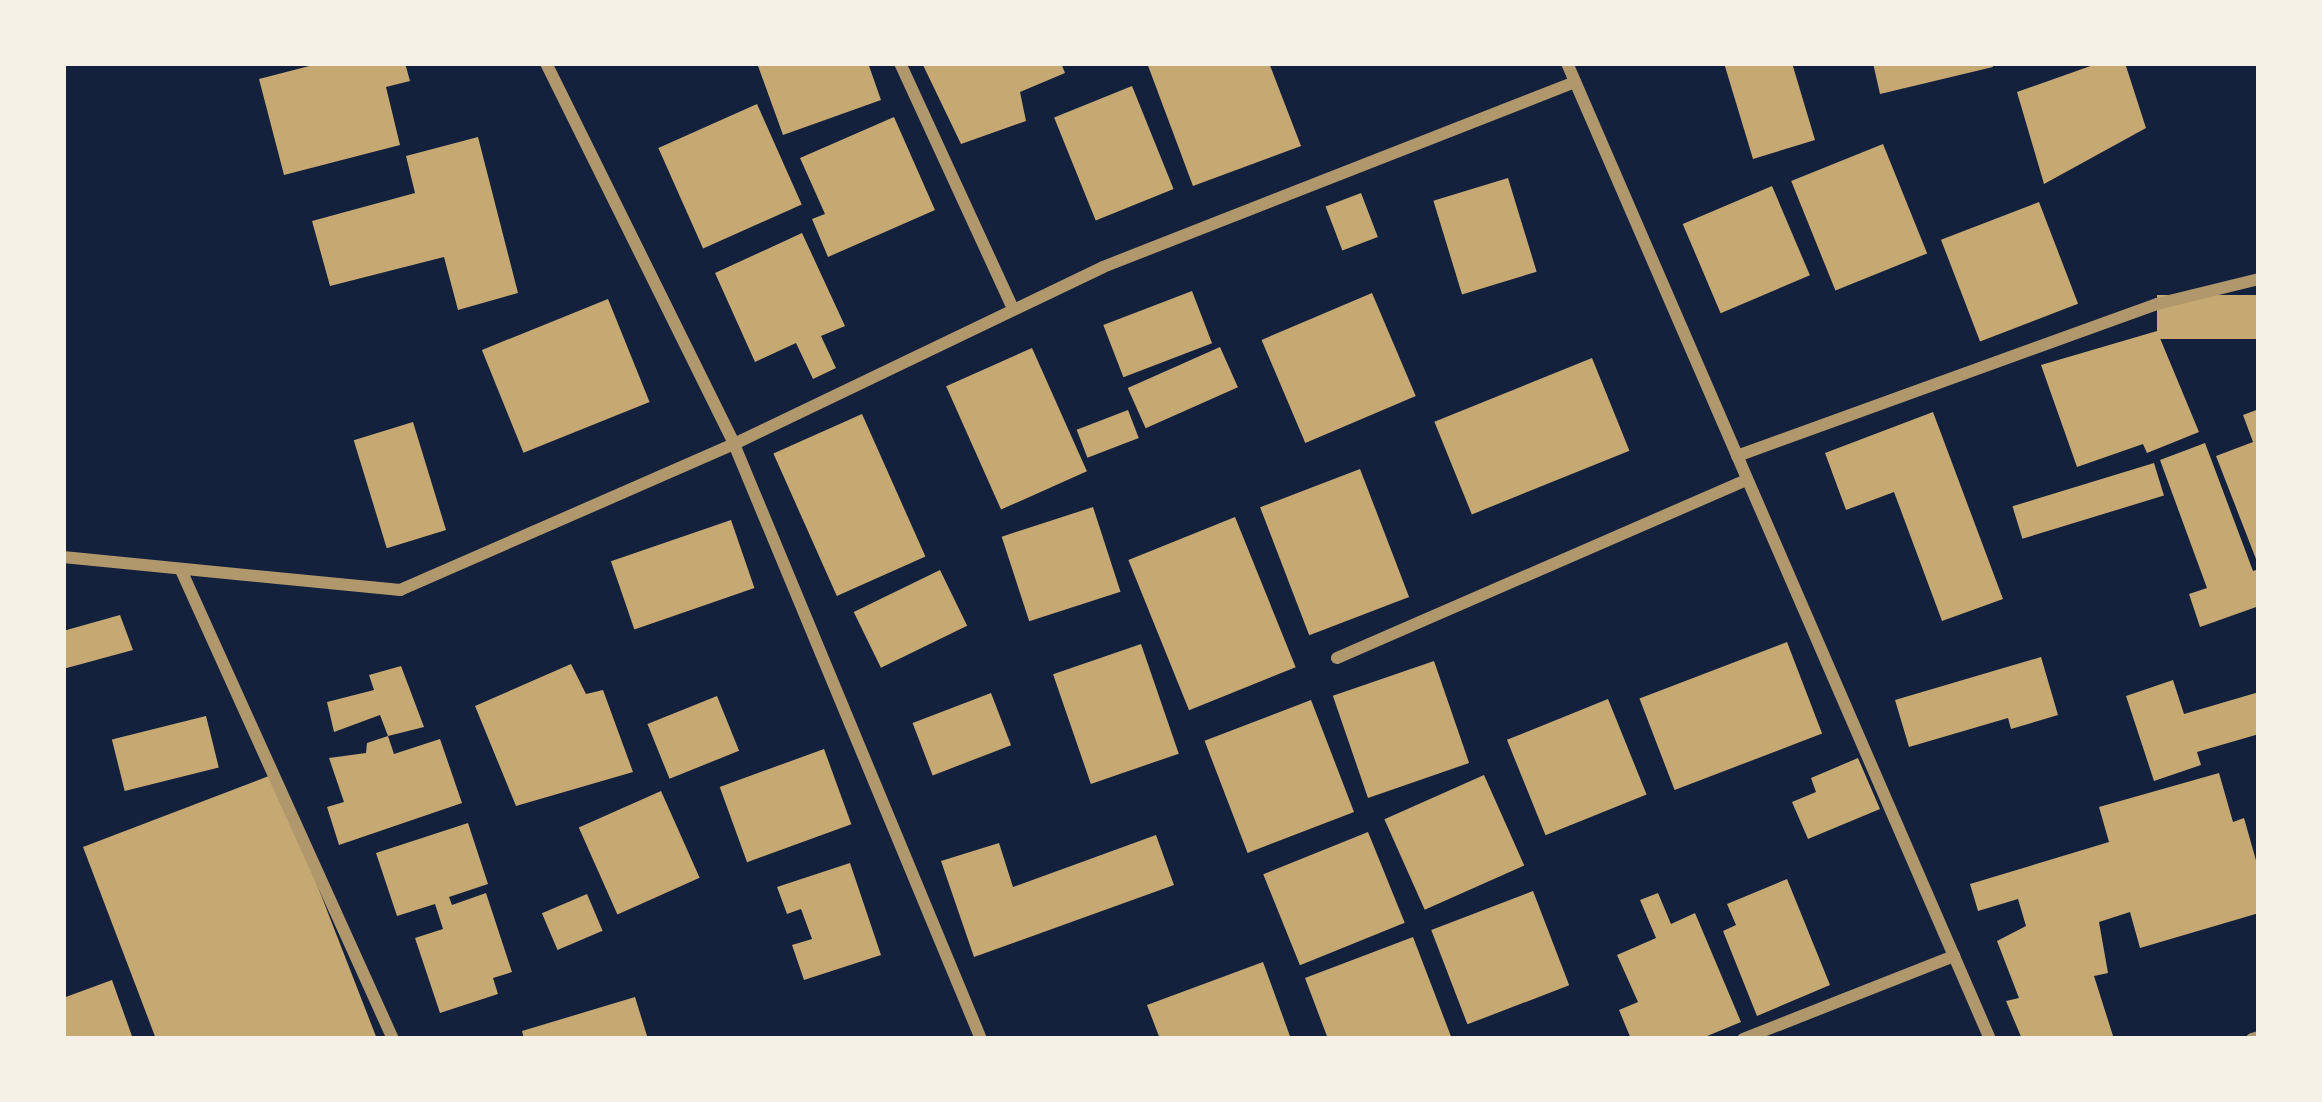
<!DOCTYPE html>
<style>
body{margin:0}
#map{position:relative;width:2322px;height:1102px;overflow:hidden;background:#14213d;font-family:"PT Sans",sans-serif}
div>[style]{position:absolute}
[style*='--x']{left:calc(var(--x)*1px);top:calc(var(--y)*1px);width:calc(var(--w)*1px);rotate:calc(var(--a)*1deg)}
.building>*{inset:0;background:#c6a872;transform-origin:0 0}
.minor>*{height:12px;margin:-6px;padding:0 6px;transform-origin:6px;border-radius:6px;background:#b1986c}
span{translate:-50% -50%;white-space:nowrap;text-align:center;line-height:1.15;-webkit-text-stroke:9px #f6f1e7;paint-order:stroke}
.frame{position:absolute;inset:0;border:66px solid #f6f1e7;pointer-events:none}
</style>
<div id="map">
<div class="building">
<div style="clip-path:polygon(321px 63px,405px 63px,410px 81px,386px 87px,400px 145px,284px 175px,259px 79px)"></div>
<div style="clip-path:polygon(757px 63px,868px 63px,881px 100px,783px 135px)"></div>
<div style="clip-path:polygon(922px 63px,1061px 63px,1065px 73px,1020px 92px,1026px 121px,961px 144px)"></div>
<div style="clip-path:polygon(1147px 63px,1269px 63px,1301px 146px,1193px 186px)"></div>
<div style="clip-path:polygon(1724px 63px,1792px 63px,1815px 140px,1753px 159px)"></div>
<div style="clip-path:polygon(1873px 63px,1992px 63px,1993px 67px,1880px 94px)"></div>
<div style="clip-path:polygon(2099px 63px,2125px 63px,2146px 128px,2044px 184px,2017px 92px)"></div>
<div style="left:1132px;top:86px;width:111px;height:84px;rotate:68deg"></div>
<div style="left:757px;top:104px;width:110px;height:108px;rotate:66deg"></div>
<div style="clip-path:polygon(894px 117px,935px 210px,828px 257px,812px 219px,825px 214px,800px 158px)"></div>
<div style="clip-path:polygon(478px 137px,518px 293px,458px 310px,444px 257px,330px 286px,312px 221px,415px 193px,406px 156px)"></div>
<div style="left:1883px;top:144px;width:118px;height:99px;rotate:68deg"></div>
<div style="left:1508px;top:178px;width:98px;height:78px;rotate:73deg"></div>
<div style="left:1772px;top:186px;width:97px;height:97px;rotate:67deg"></div>
<div style="left:1361px;top:193px;width:47px;height:38px;rotate:69deg"></div>
<div style="left:2039px;top:202px;width:109px;height:105px;rotate:69deg"></div>
<div style="clip-path:polygon(802px 233px,845px 326px,821px 336px,836px 368px,813px 379px,796px 343px,755px 362px,715px 273px)"></div>
<div style="left:1192px;top:291px;width:56px;height:95px;rotate:69deg"></div>
<div style="left:1372px;top:293px;width:112px;height:120px;rotate:67deg"></div>
<div style="left:2259px;top:295px;width:44px;height:102px;rotate:90deg"></div>
<div style="left:608px;top:299px;width:111px;height:136px;rotate:68deg"></div>
<div style="clip-path:polygon(2157px 331px,2199px 432px,2147px 453px,2143px 444px,2077px 467px,2041px 365px)"></div>
<div style="left:1220px;top:347px;width:44px;height:101px;rotate:66deg"></div>
<div style="left:1032px;top:348px;width:135px;height:94px;rotate:66deg"></div>
<div style="left:1592px;top:358px;width:100px;height:170px;rotate:68deg"></div>
<div style="clip-path:polygon(2259px 409px,2259px 558px,2256px 559px,2216px 456px,2253px 442px,2243px 415px)"></div>
<div style="left:1128px;top:410px;width:30px;height:55px;rotate:69deg"></div>
<div style="clip-path:polygon(1933px 412px,2003px 599px,1942px 621px,1894px 492px,1846px 510px,1825px 453px)"></div>
<div style="left:862px;top:414px;width:156px;height:97px;rotate:66deg"></div>
<div style="left:413px;top:422px;width:113px;height:62px;rotate:73deg"></div>
<div style="clip-path:polygon(2205px 443px,2253px 571px,2259px 569px,2259px 606px,2200px 627px,2189px 594px,2207px 588px,2160px 460px)"></div>
<div style="left:2154px;top:463px;width:34px;height:148px;rotate:73deg"></div>
<div style="left:1360px;top:469px;width:137px;height:107px;rotate:69deg"></div>
<div style="left:1093px;top:507px;width:89px;height:96px;rotate:72deg"></div>
<div style="left:1235px;top:517px;width:162px;height:115px;rotate:68deg"></div>
<div style="left:731px;top:520px;width:72px;height:127px;rotate:71deg"></div>
<div style="left:940px;top:570px;width:62px;height:96px;rotate:64deg"></div>
<div style="clip-path:polygon(120px 615px,133px 650px,63px 669px,63px 631px)"></div>
<div style="left:1787px;top:642px;width:98px;height:158px;rotate:69deg"></div>
<div style="left:1141px;top:644px;width:116px;height:93px;rotate:71deg"></div>
<div style="clip-path:polygon(2041px 657px,2058px 715px,2011px 729px,2008px 718px,1909px 747px,1895px 700px)"></div>
<div style="left:1434px;top:661px;width:108px;height:107px;rotate:71deg"></div>
<div style="clip-path:polygon(571px 664px,586px 694px,603px 690px,633px 772px,516px 806px,475px 706px)"></div>
<div style="clip-path:polygon(401px 666px,424px 727px,388px 736px,394px 754px,440px 739px,462px 803px,339px 845px,327px 807px,344px 802px,329px 758px,366px 753px,367px 743px,388px 736px,380px 715px,334px 732px,327px 702px,374px 690px,369px 675px)"></div>
<div style="clip-path:polygon(2173px 680px,2184px 714px,2259px 692px,2259px 734px,2197px 752px,2201px 765px,2154px 781px,2126px 696px)"></div>
<div style="left:991px;top:693px;width:56px;height:84px;rotate:69deg"></div>
<div style="left:717px;top:696px;width:59px;height:75px;rotate:68deg"></div>
<div style="left:1608px;top:699px;width:103px;height:109px;rotate:68deg"></div>
<div style="left:1311px;top:700px;width:120px;height:114px;rotate:69deg"></div>
<div style="left:206px;top:716px;width:53px;height:97px;rotate:76deg"></div>
<div style="left:824px;top:749px;width:80px;height:111px;rotate:70deg"></div>
<div style="clip-path:polygon(1858px 758px,1880px 809px,1808px 839px,1792px 802px,1816px 792px,1811px 778px)"></div>
<div style="clip-path:polygon(2219px 773px,2233px 822px,2244px 818px,2259px 871px,2259px 913px,2140px 948px,2130px 912px,2099px 922px,2108px 973px,2094px 976px,2114px 1039px,2022px 1039px,2006px 1001px,2019px 998px,1997px 941px,2026px 926px,2018px 899px,1978px 911px,1970px 884px,2109px 842px,2099px 807px)"></div>
<div style="clip-path:polygon(274px 774px,377px 1039px,156px 1039px,83px 847px)"></div>
<div style="left:1484px;top:775px;width:99px;height:109px;rotate:66deg"></div>
<div style="left:661px;top:791px;width:95px;height:90px;rotate:66deg"></div>
<div style="clip-path:polygon(468px 823px,488px 884px,449px 897px,452px 905px,486px 893px,512px 972px,493px 978px,498px 994px,440px 1013px,415px 938px,443px 929px,435px 904px,397px 916px,376px 853px)"></div>
<div style="left:1368px;top:832px;width:98px;height:113px;rotate:68deg"></div>
<div style="clip-path:polygon(1156px 835px,1174px 885px,974px 957px,941px 861px,999px 843px,1013px 887px)"></div>
<div style="clip-path:polygon(850px 863px,881px 955px,804px 980px,792px 945px,812px 939px,801px 909px,787px 914px,777px 887px)"></div>
<div style="clip-path:polygon(1787px 879px,1830px 985px,1757px 1016px,1723px 931px,1736px 925px,1727px 904px)"></div>
<div style="left:1533px;top:891px;width:101px;height:109px;rotate:69deg"></div>
<div style="clip-path:polygon(1658px 893px,1671px 924px,1695px 913px,1741px 1022px,1700px 1039px,1631px 1039px,1619px 1010px,1638px 1002px,1617px 955px,1656px 938px,1640px 900px)"></div>
<div style="left:587px;top:894px;width:40px;height:49px;rotate:67deg"></div>
<div style="clip-path:polygon(1413px 937px,1452px 1039px,1328px 1039px,1305px 978px)"></div>
<div style="clip-path:polygon(1263px 962px,1291px 1039px,1160px 1039px,1147px 1005px)"></div>
<div style="clip-path:polygon(112px 980px,133px 1039px,63px 1039px,63px 998px)"></div>
<div style="clip-path:polygon(635px 997px,648px 1039px,524px 1039px,522px 1031px)"></div>
</div>
<div class="minor">
<div style="--x:546;--y:63;--w:425;--a:63.7"></div>
<div style="--x:734;--y:444;--w:644;--a:67.46"></div>
<div style="--x:900;--y:63;--w:271;--a:65.3"></div>
<div style="--x:1567;--y:63;--w:1064;--a:66.57"></div>
<div style="--x:1737;--y:456;--w:447;--a:-19.9"></div>
<div style="--x:2157;--y:304;--w:105;--a:-13.8"></div>
<div style="--x:63;--y:557;--w:339;--a:5.6"></div>
<div style="--x:400;--y:590;--w:365;--a:-23.6"></div>
<div style="--x:734;--y:444;--w:409;--a:-25.6"></div>
<div style="--x:1103;--y:267;--w:507;--a:-21.4"></div>
<div style="--x:181;--y:570;--w:515;--a:65.68"></div>
<div style="--x:1337;--y:658;--w:447;--a:-23.5"></div>
<div style="--x:1743;--y:1039;--w:227;--a:-21.5"></div>
<div style="--x:2252;--y:1039;--w:7;--a:-16"></div>
</div>
<div class="frame"></div>
</div>
